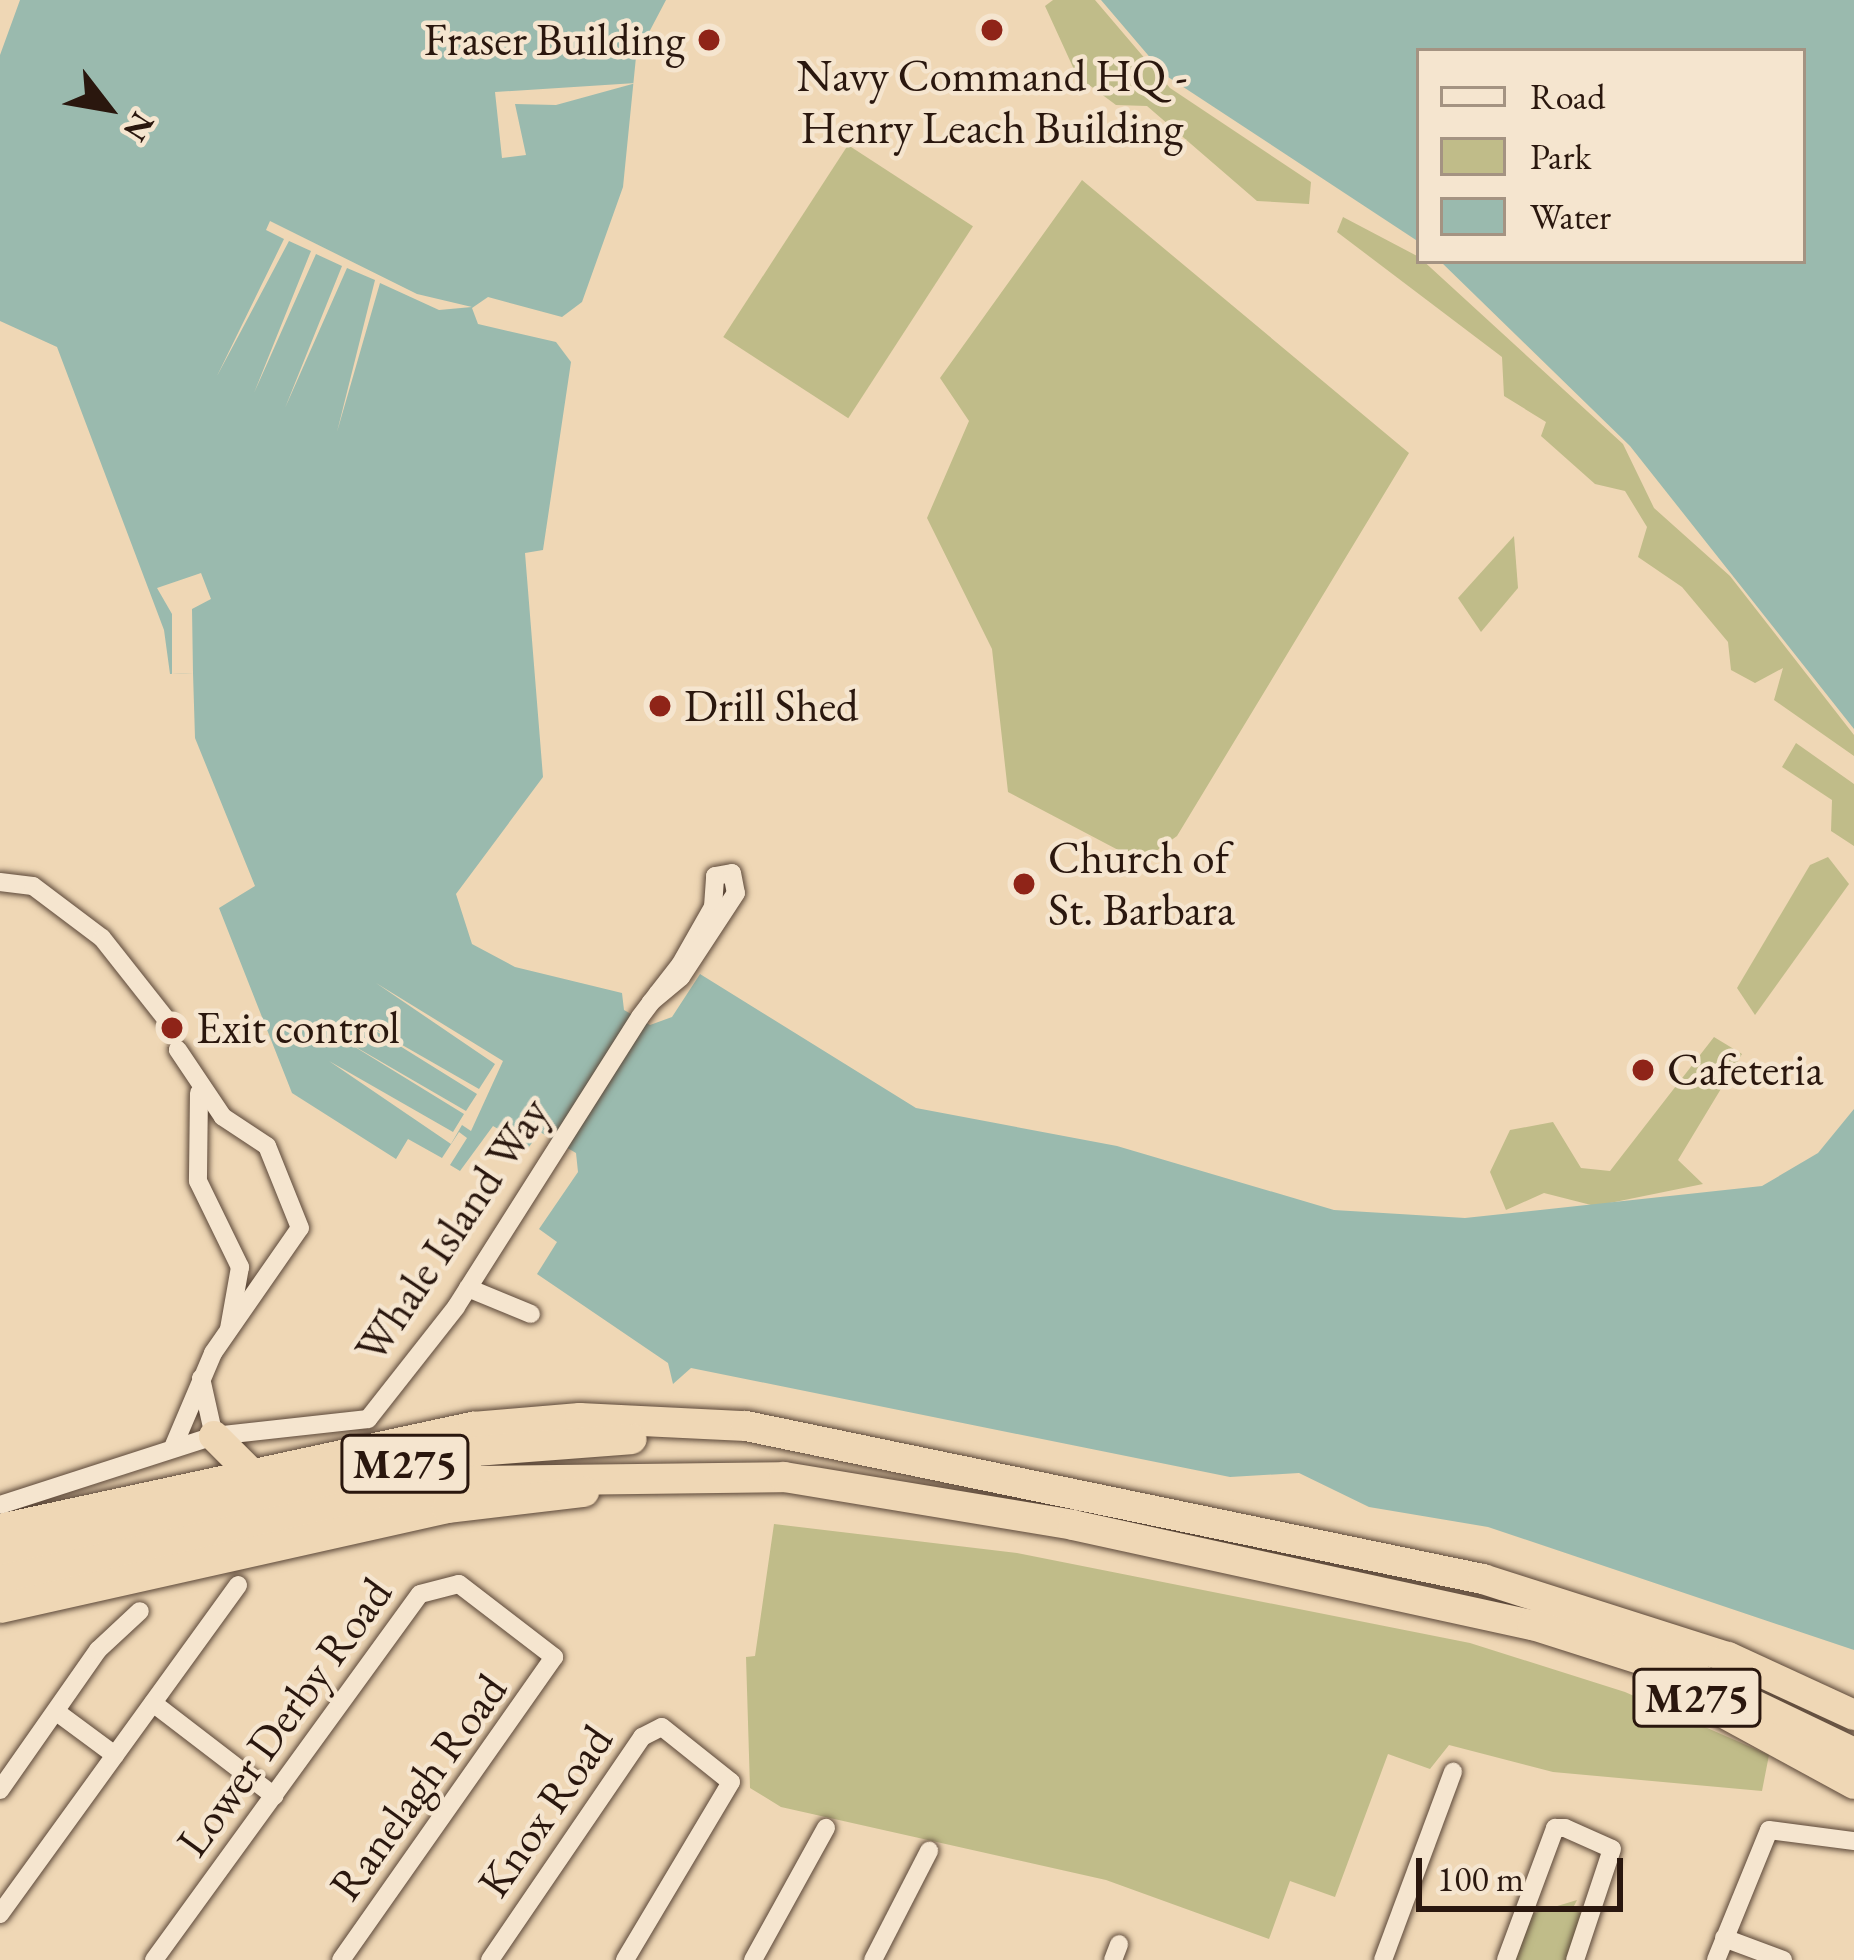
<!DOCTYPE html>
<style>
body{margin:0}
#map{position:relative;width:1854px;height:1960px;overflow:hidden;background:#efd7b5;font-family:"EB Garamond",serif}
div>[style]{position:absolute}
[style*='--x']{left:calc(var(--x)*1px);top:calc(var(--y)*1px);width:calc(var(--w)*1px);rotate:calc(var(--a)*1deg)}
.green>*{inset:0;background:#c0bc89;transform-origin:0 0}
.water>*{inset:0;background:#9abaae}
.pier>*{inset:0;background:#efd7b5}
.minor-tunnel>*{height:18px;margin-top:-9px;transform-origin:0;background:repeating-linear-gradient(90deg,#c8b194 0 18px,transparent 0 27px)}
.roads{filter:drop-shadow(0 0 3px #5b4738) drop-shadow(0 0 3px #5b4738)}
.minor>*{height:18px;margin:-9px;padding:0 9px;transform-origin:9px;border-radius:9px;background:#f5e5cf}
.highway>*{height:30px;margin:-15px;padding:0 15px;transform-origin:15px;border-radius:15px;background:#efd7b5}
.dots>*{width:33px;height:33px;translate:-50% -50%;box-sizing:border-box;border:6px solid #f5e5cf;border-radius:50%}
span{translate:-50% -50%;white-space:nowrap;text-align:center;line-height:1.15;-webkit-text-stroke:9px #f5e5cf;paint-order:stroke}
.shield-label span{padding:3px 9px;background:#f5e5cf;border:3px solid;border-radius:9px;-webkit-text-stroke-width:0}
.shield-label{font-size:42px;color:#2a170e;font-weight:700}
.poi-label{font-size:45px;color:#2a170e}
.right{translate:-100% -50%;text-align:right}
.left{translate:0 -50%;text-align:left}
.street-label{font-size:45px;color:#2a170e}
.legend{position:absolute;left:1416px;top:48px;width:390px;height:216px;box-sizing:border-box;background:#f5e5cf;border:3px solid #a49382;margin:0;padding:15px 21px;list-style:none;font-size:36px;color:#2a170e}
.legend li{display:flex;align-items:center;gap:24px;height:60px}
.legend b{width:60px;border:3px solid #a49382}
.north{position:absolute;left:48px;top:48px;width:120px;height:120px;-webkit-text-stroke:9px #f5e5cf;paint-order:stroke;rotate:121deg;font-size:33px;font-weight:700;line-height:48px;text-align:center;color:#2a170e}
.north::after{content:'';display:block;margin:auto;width:42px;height:54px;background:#2a170e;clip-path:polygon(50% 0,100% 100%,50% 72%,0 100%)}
.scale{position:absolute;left:1416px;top:1858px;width:207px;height:54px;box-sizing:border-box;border:6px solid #2a170e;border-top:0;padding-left:15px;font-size:36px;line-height:42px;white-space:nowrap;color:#2a170e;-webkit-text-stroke:9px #f5e5cf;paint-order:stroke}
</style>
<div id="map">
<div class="green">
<div style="clip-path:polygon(1053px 0,1095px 0,1170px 88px,1311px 182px,1309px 204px,1257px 201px,1147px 106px,1116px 105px,1077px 76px,1045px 6px)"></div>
<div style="left:848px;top:145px;width:149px;height:229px;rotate:33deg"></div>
<div style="clip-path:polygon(1082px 180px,1409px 453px,1177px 836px,1141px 862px,1008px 792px,992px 649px,927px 518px,969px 421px,940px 378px)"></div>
<div style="clip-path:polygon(1343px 217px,1419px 257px,1623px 444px,1654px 508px,1730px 576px,1854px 735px,1854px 756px,1774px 700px,1783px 668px,1755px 683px,1731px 670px,1728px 642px,1682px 587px,1638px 557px,1647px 527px,1625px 491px,1595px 484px,1541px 436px,1546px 422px,1504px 396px,1502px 357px,1337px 232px)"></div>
<div style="clip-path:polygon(1514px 536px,1518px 588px,1481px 632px,1458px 598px)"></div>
<div style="clip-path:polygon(1796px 743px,1854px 784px,1854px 846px,1831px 831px,1832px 800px,1782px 767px)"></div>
<div style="clip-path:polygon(1828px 857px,1849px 884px,1755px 1015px,1737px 988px,1810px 865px)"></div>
<div style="clip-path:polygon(1714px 1037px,1742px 1054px,1678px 1160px,1703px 1184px,1595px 1206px,1544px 1193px,1506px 1210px,1490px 1172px,1510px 1130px,1553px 1122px,1581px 1168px,1610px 1171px)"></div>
<div style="clip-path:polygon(774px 1524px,1017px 1553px,1470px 1643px,1625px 1692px,1769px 1755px,1762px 1791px,1553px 1772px,1449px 1745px,1430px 1769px,1388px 1754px,1335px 1897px,1290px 1881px,1269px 1939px,1106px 1880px,781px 1807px,750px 1788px,746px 1657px,755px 1656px)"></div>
<div style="clip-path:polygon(1577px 1900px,1572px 1910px,1584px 1914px,1567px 1960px,1512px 1960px,1528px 1915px)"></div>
</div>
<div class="water">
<div style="clip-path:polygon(20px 0,666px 0,636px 57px,623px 187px,582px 302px,562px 317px,488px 297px,472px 308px,478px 324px,556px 342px,571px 362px,543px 550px,525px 553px,543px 777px,456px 894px,472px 944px,515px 967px,622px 993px,624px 1010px,650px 1025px,672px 1017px,700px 974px,916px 1108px,1117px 1146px,1334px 1210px,1465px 1218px,1762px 1186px,1818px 1153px,1854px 1109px,1854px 1650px,1488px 1527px,1369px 1507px,1299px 1473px,1230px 1477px,691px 1368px,673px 1384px,668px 1363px,537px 1274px,557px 1242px,539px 1229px,578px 1172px,576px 1153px,540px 1132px,526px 1151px,493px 1150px,505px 1133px,493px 1126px,460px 1171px,450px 1165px,467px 1138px,459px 1132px,442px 1158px,408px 1139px,396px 1159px,292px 1093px,219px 908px,255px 886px,195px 738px,193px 673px,170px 674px,164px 630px,57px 347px,0 321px,0 55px)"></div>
<div style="clip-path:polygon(1101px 0,1854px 0,1854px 729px,1630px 446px,1440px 261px,1803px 261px,1803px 51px,1419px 51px,1419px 242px,1165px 75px)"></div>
</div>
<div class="pier">
<div style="clip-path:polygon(636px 83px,556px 105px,515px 104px,526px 155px,502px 158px,495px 92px)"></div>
<div style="clip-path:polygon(270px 221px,417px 294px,472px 307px,439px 310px,380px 283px,337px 432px,375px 280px,347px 268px,285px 408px,342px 266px,316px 254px,254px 393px,311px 251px,289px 241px,217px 376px,284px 239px,266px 230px)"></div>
<div style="clip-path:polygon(201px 573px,211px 599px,192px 609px,193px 673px,172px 674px,172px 614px,157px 588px)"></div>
<div style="clip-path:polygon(376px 983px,503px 1061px,471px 1131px,462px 1125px,451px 1144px,329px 1061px,453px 1132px,464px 1114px,342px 1039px,466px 1111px,477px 1094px,355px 1018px,479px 1089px,495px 1064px)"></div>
</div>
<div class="minor-tunnel">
<div style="--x:166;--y:1019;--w:33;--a:69"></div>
</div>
<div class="roads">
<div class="minor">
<div style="--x:0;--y:882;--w:33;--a:7"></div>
<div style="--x:33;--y:886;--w:86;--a:37"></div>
<div style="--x:102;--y:938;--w:103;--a:51.7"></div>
<div style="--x:199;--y:1093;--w:88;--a:90.7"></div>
<div style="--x:198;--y:1181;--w:96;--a:64"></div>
<div style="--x:240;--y:1267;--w:63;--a:100.1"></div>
<div style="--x:468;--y:1288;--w:68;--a:22.4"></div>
<div style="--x:201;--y:1378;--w:59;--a:77.4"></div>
<div style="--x:174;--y:1445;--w:100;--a:-67"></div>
<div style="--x:213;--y:1353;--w:152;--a:-55.2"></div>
<div style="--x:300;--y:1228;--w:88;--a:-111.9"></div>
<div style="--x:267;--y:1146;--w:53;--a:-146.6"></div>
<div style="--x:223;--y:1117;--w:81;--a:-123.9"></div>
<div style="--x:0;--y:1505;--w:225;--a:-17.9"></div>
<div style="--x:214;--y:1436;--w:155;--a:-6.3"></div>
<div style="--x:368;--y:1419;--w:142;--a:-51.8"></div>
<div style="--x:456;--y:1307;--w:343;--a:-57.6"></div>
<div style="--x:640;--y:1017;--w:30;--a:-53"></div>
<div style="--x:658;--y:993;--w:36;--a:-52"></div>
<div style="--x:680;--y:965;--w:67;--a:-60.4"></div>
<div style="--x:713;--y:907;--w:31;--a:-86"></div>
<div style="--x:715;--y:876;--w:17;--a:-10"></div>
<div style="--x:732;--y:873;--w:20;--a:79"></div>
<div style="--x:736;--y:893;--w:100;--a:123.2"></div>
<div style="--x:681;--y:977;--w:40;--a:140"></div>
<div style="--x:153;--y:1703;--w:153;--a:37.5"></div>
<div style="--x:58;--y:1713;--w:71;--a:36.4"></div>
<div style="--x:0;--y:1790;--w:171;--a:-55"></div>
<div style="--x:98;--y:1650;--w:57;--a:-42.9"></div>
<div style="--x:0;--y:1914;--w:406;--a:-54.1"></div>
<div style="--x:1724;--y:1938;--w:63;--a:20.4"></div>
<div style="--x:154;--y:1960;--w:452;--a:-54"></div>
<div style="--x:420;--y:1594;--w:40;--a:-14.4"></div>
<div style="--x:459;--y:1584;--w:120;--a:37.5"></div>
<div style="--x:554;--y:1657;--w:370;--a:125.1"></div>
<div style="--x:490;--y:1960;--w:270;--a:-55.7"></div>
<div style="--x:642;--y:1737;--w:22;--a:-27"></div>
<div style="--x:662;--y:1727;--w:88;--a:38.6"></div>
<div style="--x:731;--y:1782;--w:207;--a:120.8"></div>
<div style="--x:753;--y:1960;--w:151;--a:-61.1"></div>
<div style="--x:873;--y:1960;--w:123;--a:-62.8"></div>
<div style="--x:1113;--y:1960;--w:17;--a:-69"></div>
<div style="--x:1383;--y:1960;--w:201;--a:-69.6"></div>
<div style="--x:1506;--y:1960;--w:141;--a:-69.6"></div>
<div style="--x:1555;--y:1828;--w:10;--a:0"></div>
<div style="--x:1565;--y:1828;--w:51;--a:24.1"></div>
<div style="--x:1612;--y:1849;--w:117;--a:108.4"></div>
<div style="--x:1716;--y:1960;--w:140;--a:-67.8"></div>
<div style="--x:1769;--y:1830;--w:86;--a:7.4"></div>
</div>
<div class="highway">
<div style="--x:214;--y:1436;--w:54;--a:45"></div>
<div style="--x:0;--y:1529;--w:484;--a:-12.2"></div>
<div style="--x:473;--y:1427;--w:107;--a:-4.8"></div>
<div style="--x:580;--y:1418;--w:166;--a:2.8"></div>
<div style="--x:746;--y:1426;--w:753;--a:11.73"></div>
<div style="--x:1483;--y:1579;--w:257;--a:17.7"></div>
<div style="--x:1728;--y:1657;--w:139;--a:24.7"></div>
<div style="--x:0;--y:1555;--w:488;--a:-12.3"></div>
<div style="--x:477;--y:1451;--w:155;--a:-4.4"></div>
<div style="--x:0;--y:1580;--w:481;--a:-11.9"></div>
<div style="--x:471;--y:1481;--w:313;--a:-0.7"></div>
<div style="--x:784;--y:1477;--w:293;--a:9.4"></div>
<div style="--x:1073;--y:1525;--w:471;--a:12.3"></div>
<div style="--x:1533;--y:1625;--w:171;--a:17.7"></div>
<div style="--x:1696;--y:1677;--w:175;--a:25.7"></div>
<div style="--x:0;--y:1608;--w:458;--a:-12.6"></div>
<div style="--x:447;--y:1508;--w:138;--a:-6.7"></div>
<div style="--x:1702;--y:1701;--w:173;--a:28.6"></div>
</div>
</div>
<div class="dots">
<div style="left:992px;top:30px;background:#8f2418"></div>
<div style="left:709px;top:40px;background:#8f2418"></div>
<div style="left:660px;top:706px;background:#8f2418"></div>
<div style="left:1024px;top:884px;background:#8f2418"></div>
<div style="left:172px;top:1028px;background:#8f2418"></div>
<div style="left:1643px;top:1070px;background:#8f2418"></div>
</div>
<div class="shield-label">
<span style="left:405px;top:1464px">M275</span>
<span style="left:1697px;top:1698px">M275</span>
</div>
<div class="poi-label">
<span class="right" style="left:685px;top:40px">Fraser Building</span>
<span style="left:992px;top:102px">Navy Command HQ -<br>Henry Leach Building</span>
<span class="left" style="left:684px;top:706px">Drill Shed</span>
<span class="left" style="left:1048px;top:884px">Church of<br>St. Barbara</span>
<span class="left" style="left:196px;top:1028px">Exit control</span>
<span class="left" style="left:1667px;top:1070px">Cafeteria</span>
</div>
<div class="street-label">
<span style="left:452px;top:1230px;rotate:-56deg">Whale Island Way</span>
<span style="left:284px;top:1717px;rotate:-54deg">Lower Derby Road</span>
<span style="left:418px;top:1787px;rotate:-54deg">Ranelagh Road</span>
<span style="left:545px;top:1811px;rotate:-55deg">Knox Road</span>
</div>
<ul class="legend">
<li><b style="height:15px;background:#f5e5cf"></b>Road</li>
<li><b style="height:33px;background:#c0bc89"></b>Park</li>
<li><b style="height:33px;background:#9abaae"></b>Water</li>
</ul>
<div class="north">N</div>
<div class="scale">100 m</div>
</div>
